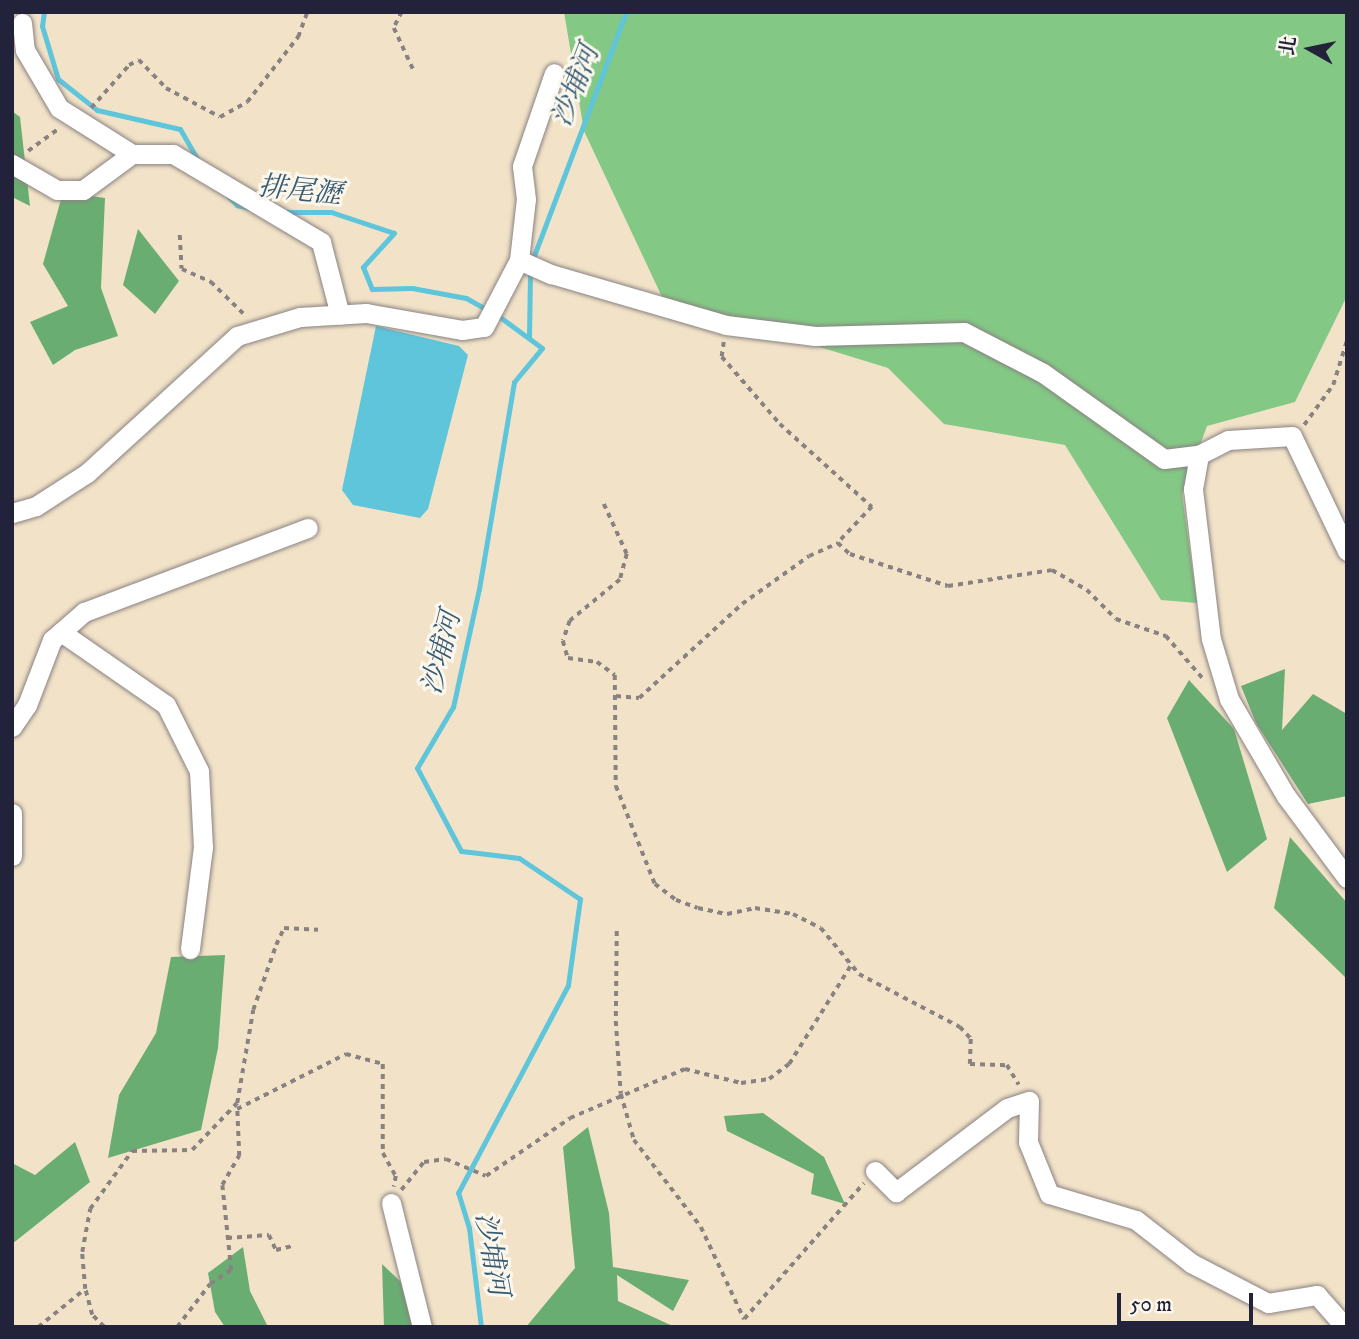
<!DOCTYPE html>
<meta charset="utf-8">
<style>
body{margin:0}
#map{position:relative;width:1359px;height:1339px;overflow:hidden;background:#f2e3c8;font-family:"IM FELL DW Pica","Noto Serif TC",serif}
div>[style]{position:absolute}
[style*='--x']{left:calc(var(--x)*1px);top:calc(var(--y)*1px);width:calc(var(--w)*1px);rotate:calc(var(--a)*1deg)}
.green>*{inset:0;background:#83c985}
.forest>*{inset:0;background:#6aad72}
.water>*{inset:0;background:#5ec5da}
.stream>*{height:5px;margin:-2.5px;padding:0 2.5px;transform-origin:2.5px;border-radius:2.5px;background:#5ec5da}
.path>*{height:3.5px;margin-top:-1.75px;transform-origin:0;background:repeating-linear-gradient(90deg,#8a8282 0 5px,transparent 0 10px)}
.roads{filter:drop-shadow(0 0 2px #8a8282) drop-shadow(0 0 2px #8a8282)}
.minor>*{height:19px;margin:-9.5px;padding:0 9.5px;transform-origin:9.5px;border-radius:9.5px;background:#fff}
span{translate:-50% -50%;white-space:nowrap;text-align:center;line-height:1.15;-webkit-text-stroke:6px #fbf7ec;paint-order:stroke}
.water-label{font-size:28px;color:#375b73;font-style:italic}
.frame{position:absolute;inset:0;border:14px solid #22223b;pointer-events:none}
.north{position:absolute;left:1275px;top:14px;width:70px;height:70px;-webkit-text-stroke:5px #fbf7ec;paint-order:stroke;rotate:279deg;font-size:19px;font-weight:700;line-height:28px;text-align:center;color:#22223b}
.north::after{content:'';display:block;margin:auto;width:24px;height:32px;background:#22223b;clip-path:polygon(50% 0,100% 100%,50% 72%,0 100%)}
.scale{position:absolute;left:1117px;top:1293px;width:136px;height:32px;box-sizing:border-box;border:4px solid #22223b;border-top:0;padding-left:9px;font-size:21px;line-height:24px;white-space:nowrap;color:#22223b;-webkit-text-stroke:5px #fbf7ec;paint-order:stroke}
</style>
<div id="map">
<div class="green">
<div style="clip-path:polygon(564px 12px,1347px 12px,1347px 296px,1295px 402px,1207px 426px,1182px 494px,1197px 603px,1161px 600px,1065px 445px,944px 424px,888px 368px,663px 299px,584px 131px)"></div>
</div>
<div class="forest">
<div style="clip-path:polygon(12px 111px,20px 117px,30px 206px,12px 197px)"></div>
<div style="clip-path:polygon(63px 192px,105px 198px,101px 288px,118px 336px,75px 350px,53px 365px,30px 322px,68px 306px,43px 264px)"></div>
<div style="clip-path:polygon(138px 229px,179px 281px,155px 314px,123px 285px)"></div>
<div style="clip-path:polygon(1285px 669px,1282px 730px,1313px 694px,1347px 714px,1347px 796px,1308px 804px,1256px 723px,1241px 686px)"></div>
<div style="clip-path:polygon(1189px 680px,1234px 729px,1267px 839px,1227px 872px,1167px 718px)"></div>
<div style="clip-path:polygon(1290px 837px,1347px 903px,1347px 979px,1274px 908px)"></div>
<div style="clip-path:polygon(225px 955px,218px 1048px,201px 1130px,108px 1158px,119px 1095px,156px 1033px,171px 957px)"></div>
<div style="clip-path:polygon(763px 1113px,824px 1157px,845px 1204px,811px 1194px,814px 1174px,727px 1131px,724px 1116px)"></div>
<div style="clip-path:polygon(588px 1127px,609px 1213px,613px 1267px,689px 1280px,673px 1311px,617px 1275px,618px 1301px,675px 1327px,526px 1327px,575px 1268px,563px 1147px)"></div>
<div style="clip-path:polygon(75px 1142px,90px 1182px,12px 1244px,12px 1163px,35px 1175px)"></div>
<div style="clip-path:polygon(243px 1247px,250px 1291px,268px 1327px,225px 1327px,215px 1312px,208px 1273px)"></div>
<div style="clip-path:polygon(382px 1264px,401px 1282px,415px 1327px,384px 1327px)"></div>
</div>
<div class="water">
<div style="clip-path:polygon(376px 326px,459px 346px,468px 355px,428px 509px,420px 518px,353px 505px,342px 490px)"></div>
</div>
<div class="stream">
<div style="--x:44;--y:12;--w:14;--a:98"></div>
<div style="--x:42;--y:26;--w:55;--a:73.2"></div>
<div style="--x:58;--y:79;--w:50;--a:38.5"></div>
<div style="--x:97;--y:110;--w:85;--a:12.9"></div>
<div style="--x:180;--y:129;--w:38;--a:60"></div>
<div style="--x:228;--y:196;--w:13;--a:45"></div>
<div style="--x:237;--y:205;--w:12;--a:14"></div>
<div style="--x:286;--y:212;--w:45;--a:0"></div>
<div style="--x:331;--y:212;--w:66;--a:18.4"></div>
<div style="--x:394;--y:233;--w:46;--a:132.4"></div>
<div style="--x:363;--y:267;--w:24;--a:68"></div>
<div style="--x:372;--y:289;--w:40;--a:-1.4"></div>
<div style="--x:412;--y:288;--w:55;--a:10.5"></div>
<div style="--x:466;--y:298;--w:25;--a:29"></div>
<div style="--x:532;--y:261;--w:266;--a:-69.3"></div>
<div style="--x:529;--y:337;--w:66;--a:-89.1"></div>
<div style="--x:481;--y:1327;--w:100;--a:-96.9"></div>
<div style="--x:469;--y:1228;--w:37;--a:-107"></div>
<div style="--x:458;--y:1193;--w:235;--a:-62.1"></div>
<div style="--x:568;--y:985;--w:87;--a:-82.1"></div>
<div style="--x:580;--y:899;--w:73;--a:-146.1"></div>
<div style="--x:519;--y:858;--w:58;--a:-173.1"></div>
<div style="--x:461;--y:851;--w:94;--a:-117.9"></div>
<div style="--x:417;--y:768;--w:71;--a:-59.5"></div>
<div style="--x:453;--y:707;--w:121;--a:-77.6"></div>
<div style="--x:479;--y:589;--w:210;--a:-80.4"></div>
<div style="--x:514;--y:382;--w:44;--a:-50.5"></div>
<div style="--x:542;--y:348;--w:56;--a:-143.7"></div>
</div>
<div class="path">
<div style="--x:402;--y:12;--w:18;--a:117"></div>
<div style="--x:394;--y:28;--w:47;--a:65.1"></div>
<div style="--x:91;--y:108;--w:57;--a:-48.5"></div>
<div style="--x:129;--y:65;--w:11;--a:-27"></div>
<div style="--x:139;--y:60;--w:39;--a:46"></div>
<div style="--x:166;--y:88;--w:61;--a:28.2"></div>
<div style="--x:220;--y:117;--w:31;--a:-29"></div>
<div style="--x:247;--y:102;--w:83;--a:-51.9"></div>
<div style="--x:298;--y:37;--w:27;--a:-70"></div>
<div style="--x:28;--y:151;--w:37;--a:-36"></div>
<div style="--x:180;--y:235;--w:34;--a:87"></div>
<div style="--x:182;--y:269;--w:32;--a:24"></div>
<div style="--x:211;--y:282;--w:49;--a:44.2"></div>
<div style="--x:724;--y:342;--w:15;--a:98"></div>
<div style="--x:722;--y:357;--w:89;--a:49.1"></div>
<div style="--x:780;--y:424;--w:124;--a:42.1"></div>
<div style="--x:872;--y:507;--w:50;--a:133.4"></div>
<div style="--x:838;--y:543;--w:16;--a:43"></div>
<div style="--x:850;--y:554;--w:103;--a:18.1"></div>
<div style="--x:948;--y:586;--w:105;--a:-8.7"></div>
<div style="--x:1052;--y:570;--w:40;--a:29.7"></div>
<div style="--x:1087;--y:590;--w:41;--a:45"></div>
<div style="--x:1116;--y:619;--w:53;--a:18.8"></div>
<div style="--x:1166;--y:636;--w:60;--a:49.1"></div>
<div style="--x:1304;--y:425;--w:49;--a:-54.1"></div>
<div style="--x:1333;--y:385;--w:47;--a:-72.7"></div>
<div style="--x:604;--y:504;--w:55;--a:65.3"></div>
<div style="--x:627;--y:554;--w:27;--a:105"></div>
<div style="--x:620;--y:580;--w:65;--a:140.6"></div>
<div style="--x:570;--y:621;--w:21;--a:109"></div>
<div style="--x:563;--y:641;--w:18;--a:74"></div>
<div style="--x:568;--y:658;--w:29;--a:8"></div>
<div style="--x:597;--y:662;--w:22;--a:36"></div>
<div style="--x:615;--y:675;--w:111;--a:89.5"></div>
<div style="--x:616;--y:786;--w:105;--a:68.3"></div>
<div style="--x:655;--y:884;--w:26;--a:37"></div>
<div style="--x:676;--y:900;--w:23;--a:20"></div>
<div style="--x:698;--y:908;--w:30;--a:12"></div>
<div style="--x:727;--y:914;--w:29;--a:-12"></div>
<div style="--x:755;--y:908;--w:38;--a:9"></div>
<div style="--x:793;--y:914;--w:31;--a:27"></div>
<div style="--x:821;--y:928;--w:60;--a:50.4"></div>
<div style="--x:859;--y:974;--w:114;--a:27.7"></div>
<div style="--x:960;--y:1027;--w:16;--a:47"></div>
<div style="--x:971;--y:1039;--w:25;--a:92"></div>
<div style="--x:970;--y:1064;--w:37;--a:2"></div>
<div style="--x:1007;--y:1065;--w:23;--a:59"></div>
<div style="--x:616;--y:696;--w:23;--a:5"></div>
<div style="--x:639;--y:698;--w:139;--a:-42.4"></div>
<div style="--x:742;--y:604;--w:82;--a:-35.6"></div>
<div style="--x:809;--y:556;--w:32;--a:-24"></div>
<div style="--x:617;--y:931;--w:90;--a:90.6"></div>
<div style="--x:616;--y:1021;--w:73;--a:86.1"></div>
<div style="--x:621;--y:1094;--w:48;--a:74.2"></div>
<div style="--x:634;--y:1140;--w:110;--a:52.4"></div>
<div style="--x:701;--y:1227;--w:102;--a:64.9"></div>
<div style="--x:744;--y:1319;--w:181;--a:-48.6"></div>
<div style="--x:237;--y:1109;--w:122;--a:-26.8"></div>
<div style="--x:346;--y:1054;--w:38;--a:15"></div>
<div style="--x:383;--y:1064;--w:89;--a:90"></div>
<div style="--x:383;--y:1153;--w:26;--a:61"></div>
<div style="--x:396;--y:1176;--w:11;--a:100"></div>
<div style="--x:401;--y:1190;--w:36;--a:-51"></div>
<div style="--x:424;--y:1162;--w:22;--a:-8"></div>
<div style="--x:446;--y:1159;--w:43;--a:23"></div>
<div style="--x:486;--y:1176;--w:102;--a:-34.6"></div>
<div style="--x:570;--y:1118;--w:125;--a:-23.1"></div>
<div style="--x:685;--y:1069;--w:58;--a:14"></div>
<div style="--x:741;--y:1083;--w:28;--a:-8"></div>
<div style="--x:769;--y:1079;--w:25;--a:-37"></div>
<div style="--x:789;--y:1064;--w:117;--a:-57.9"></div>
<div style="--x:227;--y:1238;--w:42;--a:-4.1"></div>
<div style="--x:269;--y:1235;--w:17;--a:65"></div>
<div style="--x:276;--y:1250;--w:16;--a:-14"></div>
<div style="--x:38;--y:1327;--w:60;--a:-39"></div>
<div style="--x:104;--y:1327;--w:17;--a:-135"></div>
<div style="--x:92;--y:1315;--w:27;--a:-105"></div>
<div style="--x:85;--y:1289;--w:37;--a:-95"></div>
<div style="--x:82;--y:1252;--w:44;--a:-79.5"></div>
<div style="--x:90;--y:1209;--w:72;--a:-54.1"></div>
<div style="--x:132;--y:1151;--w:60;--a:-1"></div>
<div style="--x:192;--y:1150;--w:65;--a:-46.2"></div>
<div style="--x:237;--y:1103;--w:94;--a:-80.2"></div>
<div style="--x:253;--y:1010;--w:69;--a:-70.5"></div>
<div style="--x:276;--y:945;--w:19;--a:-65"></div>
<div style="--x:284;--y:928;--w:34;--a:3"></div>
<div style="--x:177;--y:1327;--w:54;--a:-52.5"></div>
<div style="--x:210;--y:1284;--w:25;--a:-34"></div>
<div style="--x:231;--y:1270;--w:85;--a:-96"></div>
<div style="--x:222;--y:1185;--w:34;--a:-60"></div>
<div style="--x:239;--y:1156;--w:48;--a:-92.4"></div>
</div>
<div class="roads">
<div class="minor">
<div style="--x:22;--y:23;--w:27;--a:84"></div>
<div style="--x:25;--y:50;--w:67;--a:59.6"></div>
<div style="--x:59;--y:108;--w:86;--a:32.2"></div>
<div style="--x:12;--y:164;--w:52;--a:30"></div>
<div style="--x:57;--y:190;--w:26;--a:0"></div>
<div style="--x:83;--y:190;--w:61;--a:-36.3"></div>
<div style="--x:132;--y:154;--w:41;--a:0"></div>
<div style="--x:173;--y:154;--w:172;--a:30.7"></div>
<div style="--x:321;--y:242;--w:75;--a:75.4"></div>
<div style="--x:519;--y:260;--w:35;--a:24"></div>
<div style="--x:551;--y:274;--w:182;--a:16.2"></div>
<div style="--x:726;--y:325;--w:90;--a:7"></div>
<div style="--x:815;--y:336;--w:149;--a:-1.5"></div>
<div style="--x:964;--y:332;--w:89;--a:27.4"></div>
<div style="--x:1043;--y:373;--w:148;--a:35.4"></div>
<div style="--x:1164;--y:459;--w:35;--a:-7"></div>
<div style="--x:12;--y:513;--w:25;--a:-16"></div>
<div style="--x:36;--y:506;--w:61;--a:-32.9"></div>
<div style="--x:87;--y:473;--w:203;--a:-42.4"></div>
<div style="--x:237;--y:336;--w:66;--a:-16.8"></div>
<div style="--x:300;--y:317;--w:66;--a:-3.5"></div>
<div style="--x:366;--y:313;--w:97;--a:10"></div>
<div style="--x:462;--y:330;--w:22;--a:-8"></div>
<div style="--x:484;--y:327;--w:76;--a:-62.4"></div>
<div style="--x:519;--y:260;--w:61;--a:-83.5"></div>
<div style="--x:526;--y:199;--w:33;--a:-97"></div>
<div style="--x:522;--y:166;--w:98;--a:-71"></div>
<div style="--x:1347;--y:551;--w:127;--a:-115.6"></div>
<div style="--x:1292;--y:436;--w:64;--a:176.4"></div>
<div style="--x:1228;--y:440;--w:33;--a:153"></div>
<div style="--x:1199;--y:455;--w:35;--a:100"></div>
<div style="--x:1193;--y:489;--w:151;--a:83.2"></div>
<div style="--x:1211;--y:639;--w:63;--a:73.3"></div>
<div style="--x:1229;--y:699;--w:113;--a:59.6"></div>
<div style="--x:1286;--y:796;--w:102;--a:53.4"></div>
<div style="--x:61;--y:632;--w:128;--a:34.8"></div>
<div style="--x:166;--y:705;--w:74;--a:63.4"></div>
<div style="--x:199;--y:771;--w:76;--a:87"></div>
<div style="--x:203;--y:847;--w:103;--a:97.3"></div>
<div style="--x:12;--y:727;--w:27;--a:-56"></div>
<div style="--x:27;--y:705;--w:70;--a:-69"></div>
<div style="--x:52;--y:640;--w:43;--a:-41.2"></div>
<div style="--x:84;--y:612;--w:239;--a:-20.6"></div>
<div style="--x:12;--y:813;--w:43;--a:90"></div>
<div style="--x:875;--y:1171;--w:30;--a:45"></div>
<div style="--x:896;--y:1192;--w:139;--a:-37.1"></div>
<div style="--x:1007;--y:1108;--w:23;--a:-18"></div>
<div style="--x:1029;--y:1101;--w:41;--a:91.4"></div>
<div style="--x:1028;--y:1142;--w:56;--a:68"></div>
<div style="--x:1049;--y:1194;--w:91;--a:16.6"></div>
<div style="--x:1136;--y:1220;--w:70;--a:38"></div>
<div style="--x:1191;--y:1263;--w:87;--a:27.5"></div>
<div style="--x:1268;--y:1303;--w:50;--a:-9.3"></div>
<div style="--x:1317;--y:1295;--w:43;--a:48.8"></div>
<div style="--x:391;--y:1203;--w:128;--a:76"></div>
</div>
</div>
<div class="water-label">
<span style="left:576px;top:86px;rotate:-69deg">沙埔河</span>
<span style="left:300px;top:191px;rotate:6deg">排尾瀝</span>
<span style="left:442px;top:653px;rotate:-76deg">沙埔河</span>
<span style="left:491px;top:1254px;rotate:80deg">沙埔河</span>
</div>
<div class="frame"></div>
<div class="north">北</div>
<div class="scale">50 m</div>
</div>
